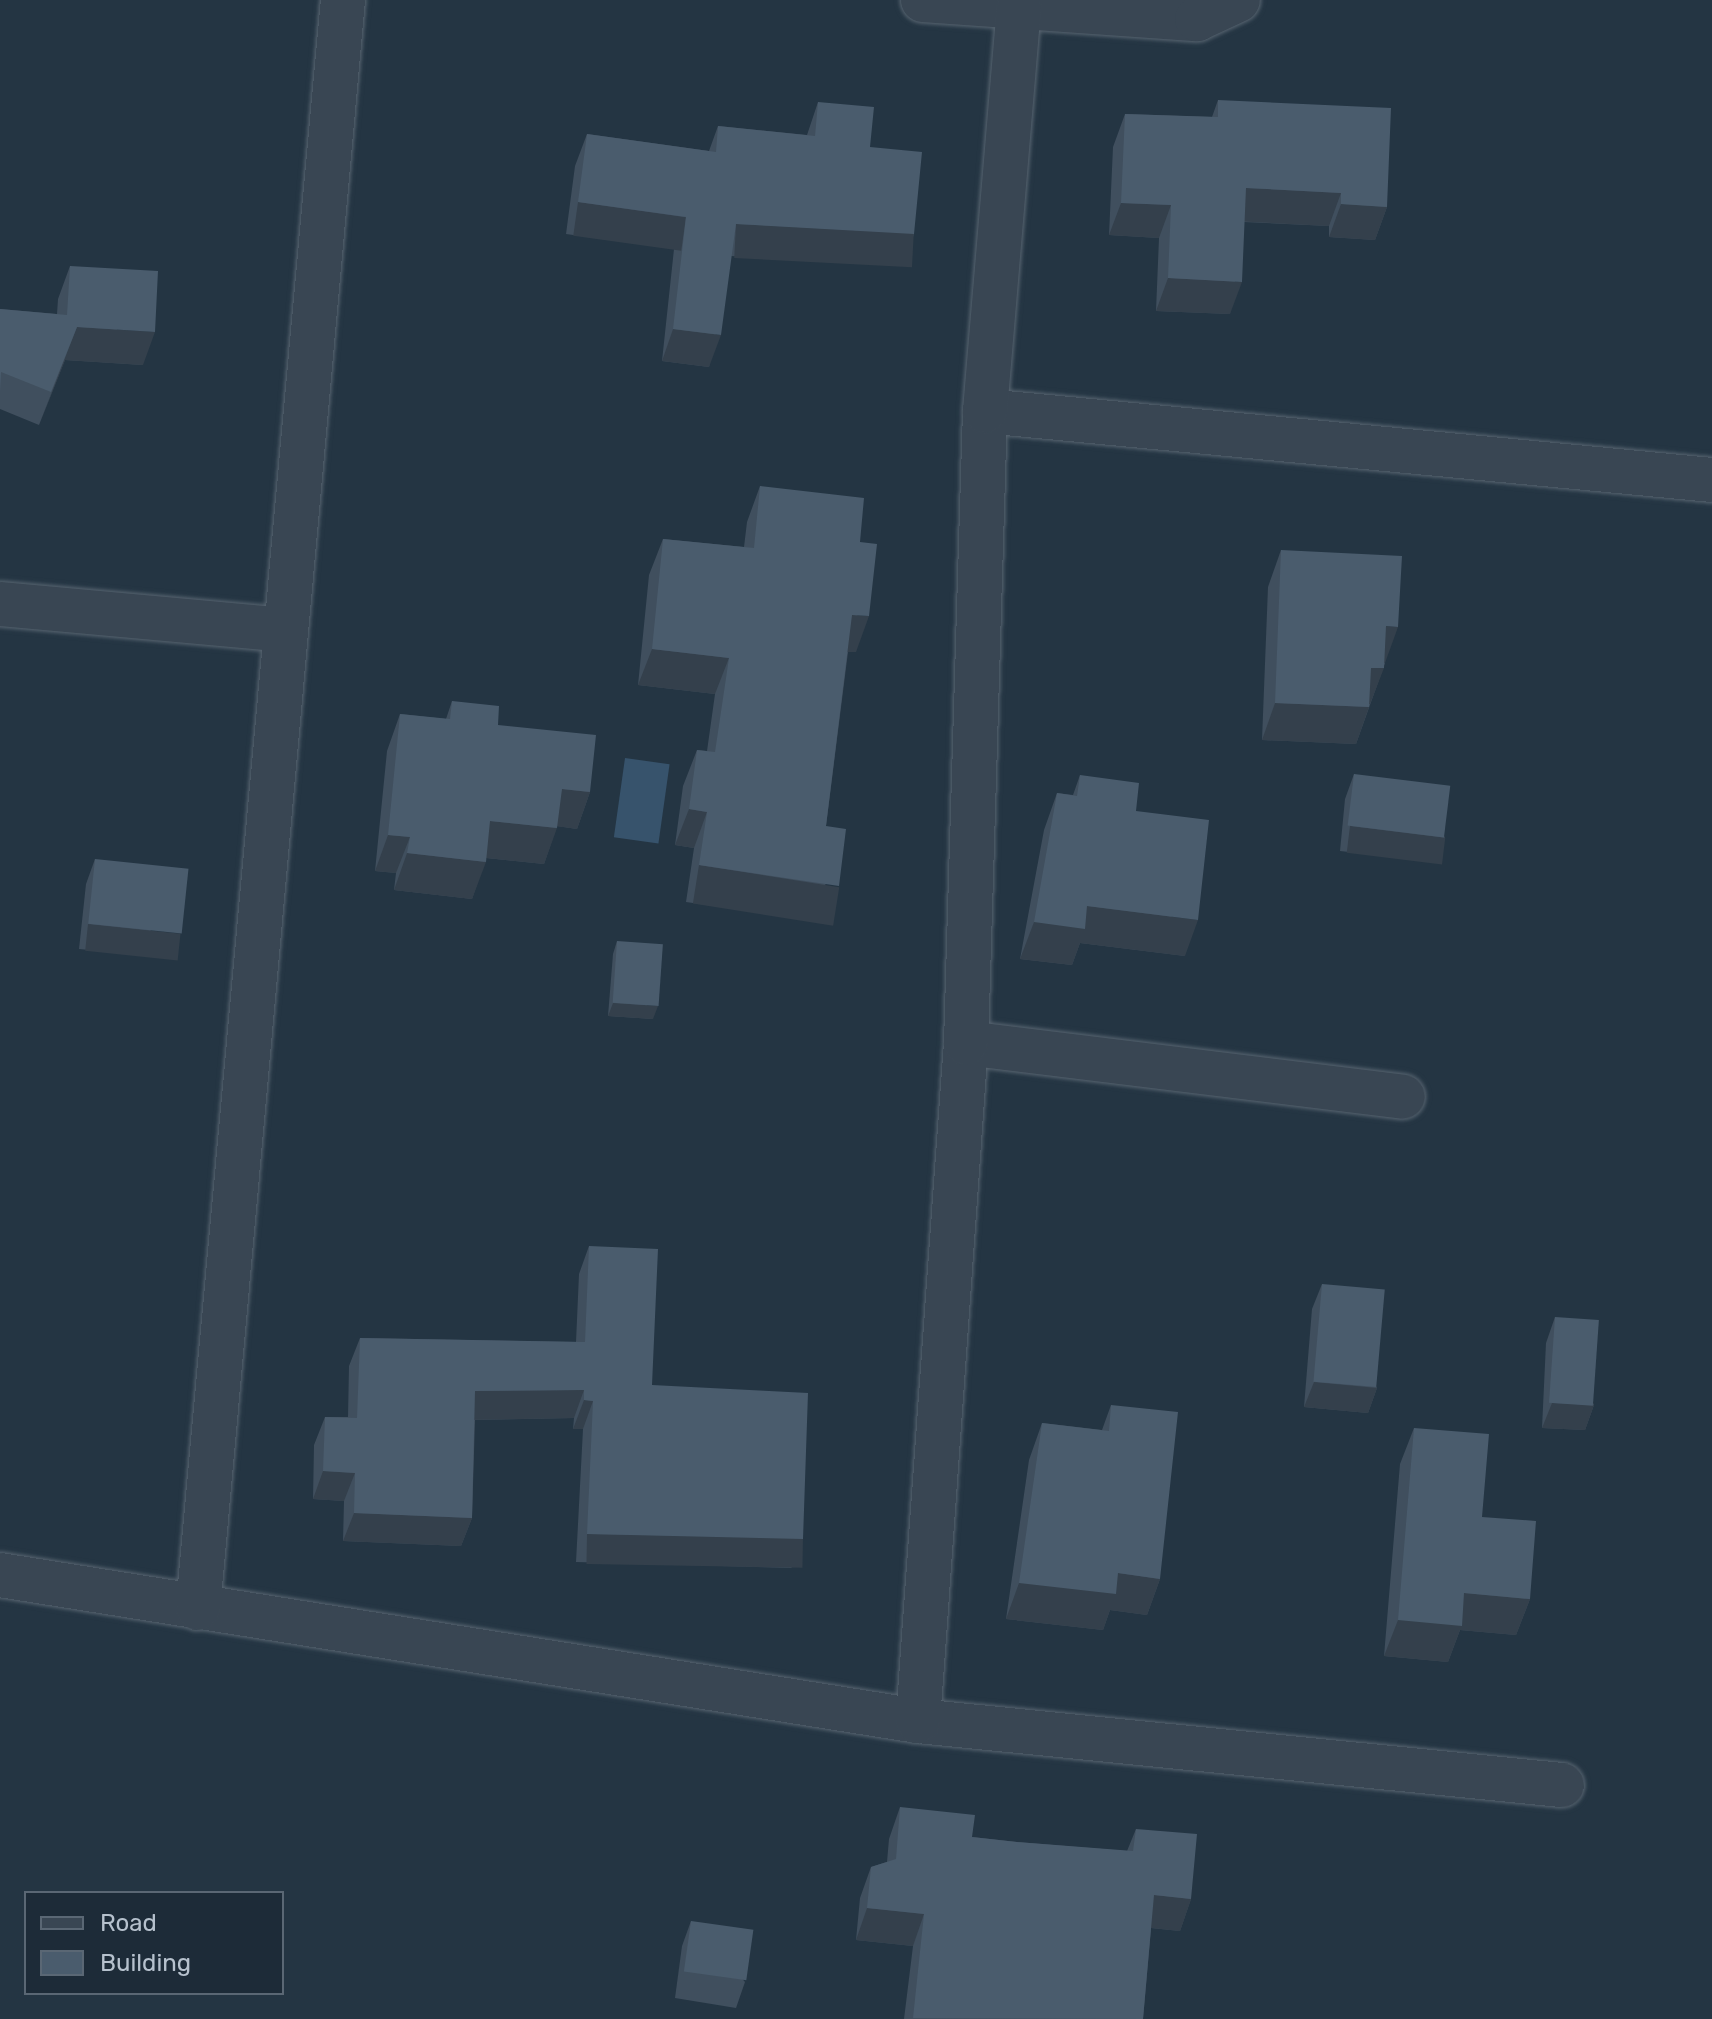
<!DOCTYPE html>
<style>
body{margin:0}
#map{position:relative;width:1712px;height:2019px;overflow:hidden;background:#243543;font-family:Rubik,sans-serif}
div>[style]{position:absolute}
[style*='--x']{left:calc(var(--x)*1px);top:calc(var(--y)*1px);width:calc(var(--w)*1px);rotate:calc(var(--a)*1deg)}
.water>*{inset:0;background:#37536c;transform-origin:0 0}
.roads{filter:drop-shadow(0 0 2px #576470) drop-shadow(0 0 2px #576470)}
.street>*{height:44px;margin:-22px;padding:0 22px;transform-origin:22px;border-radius:22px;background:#394653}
.wall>*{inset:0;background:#404f5e}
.shaded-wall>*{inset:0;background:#34404c;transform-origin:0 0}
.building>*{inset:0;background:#4a5c6d;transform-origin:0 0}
span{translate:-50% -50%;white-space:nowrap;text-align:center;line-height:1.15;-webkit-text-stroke:6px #1d2b38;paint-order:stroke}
.legend{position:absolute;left:24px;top:1891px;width:260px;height:104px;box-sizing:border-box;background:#1d2b38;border:2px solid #5a6774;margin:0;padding:10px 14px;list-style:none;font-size:24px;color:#b6c1cd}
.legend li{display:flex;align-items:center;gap:16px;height:40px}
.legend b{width:40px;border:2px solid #5a6774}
</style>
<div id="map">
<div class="water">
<div style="left:625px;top:758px;width:45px;height:80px;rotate:8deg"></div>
</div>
<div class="roads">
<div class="street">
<div style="--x:923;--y:0;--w:275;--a:4"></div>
<div style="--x:1197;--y:19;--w:45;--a:-24.9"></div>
<div style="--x:985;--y:411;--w:730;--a:5.42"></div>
<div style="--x:0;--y:604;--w:286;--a:5.2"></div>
<div style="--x:966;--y:1043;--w:440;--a:7"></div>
<div style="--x:0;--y:1575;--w:930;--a:9.04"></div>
<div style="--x:918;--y:1721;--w:647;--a:5.68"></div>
<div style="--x:198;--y:1608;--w:1615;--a:-84.85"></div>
<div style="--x:918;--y:1721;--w:680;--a:-85.95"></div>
<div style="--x:966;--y:1043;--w:632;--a:-88.28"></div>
<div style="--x:985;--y:411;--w:405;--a:-85.2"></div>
</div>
</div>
<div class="wall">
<div style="clip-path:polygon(1218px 100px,1387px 207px,1375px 240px,1329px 237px,1329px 226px,1244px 222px,1230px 314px,1156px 311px,1159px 238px,1109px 235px,1113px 147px,1125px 114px,1212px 117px)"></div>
<div style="clip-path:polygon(818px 102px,870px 147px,914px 234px,903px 266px,731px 256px,709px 367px,662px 361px,674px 249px,566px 234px,575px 166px,587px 134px,709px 151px,718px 126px,807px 135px)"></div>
<div style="clip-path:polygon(70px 266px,143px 365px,65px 360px,39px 425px,0 409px,0 309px,57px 314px,58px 299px)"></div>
<div style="clip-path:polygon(760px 486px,860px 542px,856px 652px,848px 652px,826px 826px,825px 922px,686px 902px,694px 848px,675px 845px,683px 786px,697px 750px,707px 751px,715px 694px,638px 685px,649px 575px,663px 539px,744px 547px,747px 522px)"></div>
<div style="clip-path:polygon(1281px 550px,1385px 663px,1356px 744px,1262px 740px,1268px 587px)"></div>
<div style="clip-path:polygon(452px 701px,498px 725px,590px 792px,577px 829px,557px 826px,544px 864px,486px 858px,472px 899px,394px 890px,396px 873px,375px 871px,387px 751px,400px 714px,446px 719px)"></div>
<div style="clip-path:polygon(1354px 774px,1445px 837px,1436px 862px,1340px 851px,1345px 799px)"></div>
<div style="clip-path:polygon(1080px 775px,1136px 811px,1185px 956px,1080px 943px,1072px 965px,1020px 959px,1044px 830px,1057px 793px,1073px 795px)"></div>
<div style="clip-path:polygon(95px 859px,172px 958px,79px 949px,86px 884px)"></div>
<div style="clip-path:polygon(617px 941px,653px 1019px,608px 1016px,613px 954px)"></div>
<div style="clip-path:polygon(589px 1246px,652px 1385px,792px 1568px,576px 1562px,583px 1429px,573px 1429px,574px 1418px,475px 1420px,472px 1518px,461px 1546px,343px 1541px,344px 1501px,313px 1499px,314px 1445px,325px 1417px,348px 1417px,349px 1366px,360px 1338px,576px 1342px,579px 1274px)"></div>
<div style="clip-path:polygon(1322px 1284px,1377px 1388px,1368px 1413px,1304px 1407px,1312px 1309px)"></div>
<div style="clip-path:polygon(1555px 1317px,1594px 1405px,1585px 1430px,1542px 1428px,1546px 1343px)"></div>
<div style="clip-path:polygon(1111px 1405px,1160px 1579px,1147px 1615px,1110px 1610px,1103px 1630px,1006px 1619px,1029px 1460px,1042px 1423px,1102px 1430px)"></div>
<div style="clip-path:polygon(1414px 1428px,1482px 1517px,1530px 1599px,1516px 1635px,1460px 1630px,1448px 1662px,1384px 1656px,1400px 1464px)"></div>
<div style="clip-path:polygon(900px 1807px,972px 1837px,1017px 1842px,1127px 1851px,1136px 1829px,1191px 1899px,1180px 1931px,1151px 1928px,1143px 2019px,904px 2019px,913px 1946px,856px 1940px,860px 1898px,871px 1867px,887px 1862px,889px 1839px)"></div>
<div style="clip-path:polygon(691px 1921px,745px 1982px,736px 2008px,675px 1998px,682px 1946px)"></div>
</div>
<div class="shaded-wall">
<div style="clip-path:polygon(1246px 188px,1341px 193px,1329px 226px,1234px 221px)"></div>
<div style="left:578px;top:202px;width:109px;height:34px;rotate:8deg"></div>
<div style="clip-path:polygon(1121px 203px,1171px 205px,1159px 238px,1109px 235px)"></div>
<div style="clip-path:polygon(1341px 204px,1387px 207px,1375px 240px,1329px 237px)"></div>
<div style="left:736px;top:224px;width:178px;height:34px;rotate:3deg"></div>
<div style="clip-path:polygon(1168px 278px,1242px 282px,1230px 314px,1156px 311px)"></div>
<div style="clip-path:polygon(77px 327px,155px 332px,143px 365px,65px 360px,39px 425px)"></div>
<div style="clip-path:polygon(673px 329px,721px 335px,709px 367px,662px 361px)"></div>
<div style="clip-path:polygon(852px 615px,869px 616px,856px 652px,839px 652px)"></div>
<div style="clip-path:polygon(1386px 626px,1398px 627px,1385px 663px,1373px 662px)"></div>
<div style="clip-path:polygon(652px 649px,729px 658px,715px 694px,638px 685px)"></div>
<div style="clip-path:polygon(1371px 668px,1384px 668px,1370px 704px,1358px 704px)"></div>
<div style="clip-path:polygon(1275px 703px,1369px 707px,1356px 744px,1262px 740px)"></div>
<div style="clip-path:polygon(562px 789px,590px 792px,577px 829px,549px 825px)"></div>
<div style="clip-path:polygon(689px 809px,707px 812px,694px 848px,675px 845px)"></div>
<div style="clip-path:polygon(490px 821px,557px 828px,544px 864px,477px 857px)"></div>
<div style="left:1350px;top:826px;width:96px;height:27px;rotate:7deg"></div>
<div style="clip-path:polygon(388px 835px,410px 837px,396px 873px,375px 871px)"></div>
<div style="clip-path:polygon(407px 853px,486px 862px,472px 899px,394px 890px)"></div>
<div style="left:699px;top:865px;width:142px;height:39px;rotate:9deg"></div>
<div style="clip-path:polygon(1087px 906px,1198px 920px,1185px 956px,1080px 943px,1072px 965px,1020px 959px,1034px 922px)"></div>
<div style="left:88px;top:924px;width:93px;height:27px;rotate:6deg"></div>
<div style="clip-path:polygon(613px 1003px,658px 1006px,653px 1019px,608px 1016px)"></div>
<div style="clip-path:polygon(1314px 1382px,1377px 1388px,1368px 1413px,1304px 1407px)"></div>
<div style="clip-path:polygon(584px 1390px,574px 1418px,465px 1420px,475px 1391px)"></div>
<div style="clip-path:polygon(584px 1400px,593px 1401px,583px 1429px,573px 1429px)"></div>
<div style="clip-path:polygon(1552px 1403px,1594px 1405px,1585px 1430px,1542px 1428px)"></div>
<div style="clip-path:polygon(323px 1471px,355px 1473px,344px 1501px,313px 1499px)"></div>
<div style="clip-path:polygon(354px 1513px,472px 1518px,461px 1546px,343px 1541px)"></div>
<div style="left:587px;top:1534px;width:216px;height:30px;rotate:1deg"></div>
<div style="clip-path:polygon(1118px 1573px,1160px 1579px,1147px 1615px,1110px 1610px,1103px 1630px,1006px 1619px,1019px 1583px)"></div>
<div style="clip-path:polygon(1464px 1593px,1530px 1599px,1516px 1635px,1460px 1630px,1448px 1662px,1384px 1656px,1398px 1620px)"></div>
<div style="clip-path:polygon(1154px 1895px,1191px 1899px,1180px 1931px,1142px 1927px)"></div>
<div style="clip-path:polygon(867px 1908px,924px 1914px,913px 1946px,856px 1940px)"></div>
</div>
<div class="building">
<div style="clip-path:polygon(1218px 100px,1391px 108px,1387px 207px,1341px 204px,1341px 193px,1246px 188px,1242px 282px,1168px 278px,1171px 205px,1121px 203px,1125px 114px,1218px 117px)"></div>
<div style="clip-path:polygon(818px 102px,874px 107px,870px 147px,922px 152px,914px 234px,736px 224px,721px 335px,673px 329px,686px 217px,578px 202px,587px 134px,716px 152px,718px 126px,815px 136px)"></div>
<div style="clip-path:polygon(70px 266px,158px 271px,155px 332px,77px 327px,51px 392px,1px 372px,0 392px,0 309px,67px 315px)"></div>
<div style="clip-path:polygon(760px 486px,864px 498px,860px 542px,877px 544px,869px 616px,852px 615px,826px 826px,846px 829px,839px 886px,699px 865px,707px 812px,689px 809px,697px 750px,715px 752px,729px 658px,652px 649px,663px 539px,754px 548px)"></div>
<div style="clip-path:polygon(1281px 550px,1402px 556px,1398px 627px,1386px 626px,1384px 668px,1371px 668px,1369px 707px,1275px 703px)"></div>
<div style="clip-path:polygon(452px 701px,499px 706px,498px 725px,596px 735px,590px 792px,562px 789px,557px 828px,490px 821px,486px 862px,407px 853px,410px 837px,388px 835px,400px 714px,450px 719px)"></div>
<div style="left:1354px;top:774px;width:97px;height:52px;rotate:7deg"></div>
<div style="clip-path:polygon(1080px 775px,1139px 783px,1136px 811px,1209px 820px,1198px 920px,1087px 906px,1085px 929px,1034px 922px,1057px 793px,1077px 796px)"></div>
<div style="left:95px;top:859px;width:94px;height:65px;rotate:6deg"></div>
<div style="left:617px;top:941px;width:46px;height:62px;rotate:4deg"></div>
<div style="clip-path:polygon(589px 1246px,658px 1249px,652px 1385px,808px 1393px,803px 1539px,587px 1534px,593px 1401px,584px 1400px,584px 1390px,475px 1391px,472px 1518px,354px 1513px,355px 1473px,323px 1471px,325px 1417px,357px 1418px,360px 1338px,585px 1342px)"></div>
<div style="left:1322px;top:1284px;width:63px;height:98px;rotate:5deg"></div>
<div style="left:1555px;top:1317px;width:44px;height:86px;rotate:4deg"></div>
<div style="clip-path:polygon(1111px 1405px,1178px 1412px,1160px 1579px,1118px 1573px,1116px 1594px,1019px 1583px,1042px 1423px,1109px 1431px)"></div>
<div style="clip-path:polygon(1414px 1428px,1489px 1434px,1482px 1517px,1536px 1521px,1530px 1599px,1464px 1593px,1462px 1626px,1398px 1620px)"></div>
<div style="clip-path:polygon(900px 1807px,975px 1815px,972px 1837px,1017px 1842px,1133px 1851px,1136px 1829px,1197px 1834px,1191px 1899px,1154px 1895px,1143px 2019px,913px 2018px,924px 1914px,867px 1908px,871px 1867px,896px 1859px)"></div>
<div style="left:691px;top:1921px;width:63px;height:51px;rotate:8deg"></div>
</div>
<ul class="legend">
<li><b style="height:10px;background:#394653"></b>Road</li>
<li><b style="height:22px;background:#4a5c6d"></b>Building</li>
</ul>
</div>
